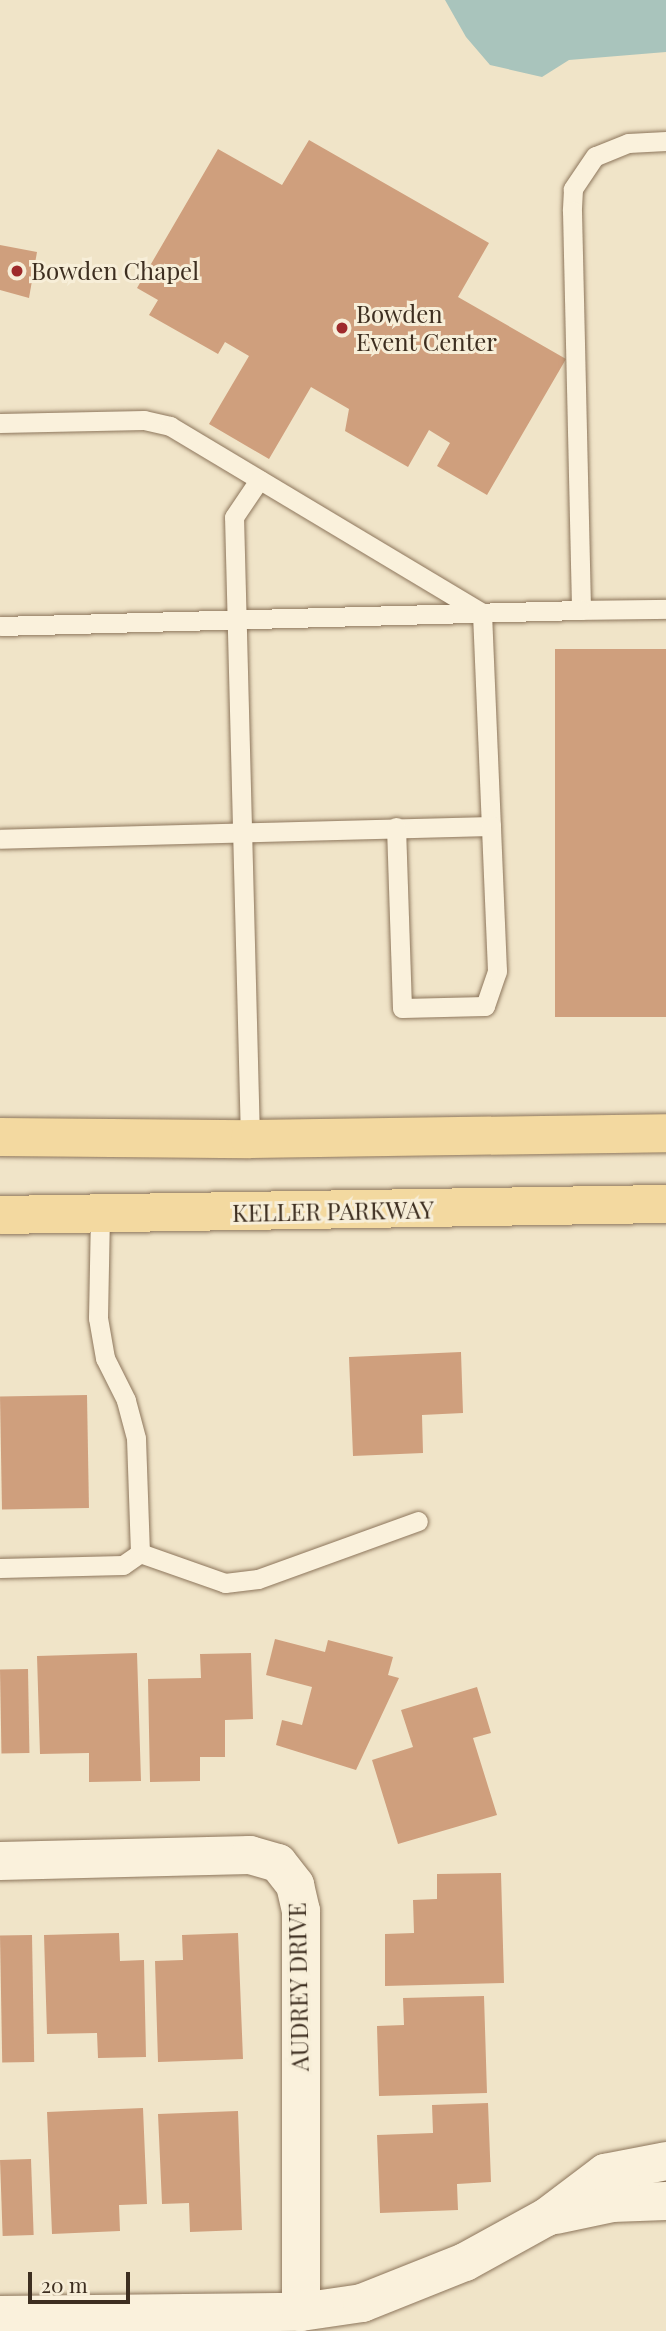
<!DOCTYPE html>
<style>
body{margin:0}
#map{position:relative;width:666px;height:2331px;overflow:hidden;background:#f0e4c8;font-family:"Playfair Display",serif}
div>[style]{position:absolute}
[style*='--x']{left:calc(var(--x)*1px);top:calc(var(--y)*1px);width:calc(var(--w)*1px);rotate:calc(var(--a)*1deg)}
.water>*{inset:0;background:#a9c4bc}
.building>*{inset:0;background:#cf9f7d;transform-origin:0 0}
.roads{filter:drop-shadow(0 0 2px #8d765c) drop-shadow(0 0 2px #8d765c)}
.lane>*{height:19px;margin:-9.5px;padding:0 9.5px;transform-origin:9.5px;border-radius:9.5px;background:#faf1dc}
.street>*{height:38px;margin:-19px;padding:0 19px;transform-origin:19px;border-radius:19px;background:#faf1dc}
.primary>*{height:38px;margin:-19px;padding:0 19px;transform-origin:19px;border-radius:19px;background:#f3d9a0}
.dots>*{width:19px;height:19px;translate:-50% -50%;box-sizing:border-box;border:4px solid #f7eed8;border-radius:50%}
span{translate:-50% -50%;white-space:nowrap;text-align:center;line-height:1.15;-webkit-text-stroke:6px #f7eed8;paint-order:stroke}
.poi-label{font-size:24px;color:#3d2e20}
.left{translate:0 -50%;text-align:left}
.street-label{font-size:24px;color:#3d2e20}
.scale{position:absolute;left:28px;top:2272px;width:102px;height:32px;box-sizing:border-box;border:4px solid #3d2e20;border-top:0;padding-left:9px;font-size:21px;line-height:24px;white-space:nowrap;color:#3d2e20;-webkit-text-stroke:5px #f7eed8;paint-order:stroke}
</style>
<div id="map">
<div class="water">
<div style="clip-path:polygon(445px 0,666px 0,666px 52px,569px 60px,542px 77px,490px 65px,466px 37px)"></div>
</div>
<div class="building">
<div style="clip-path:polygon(309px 140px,489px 243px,458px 297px,566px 359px,487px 495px,437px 466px,450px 443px,429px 430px,408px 467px,345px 431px,349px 409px,311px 387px,269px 459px,209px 424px,249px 356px,225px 342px,218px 354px,149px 315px,158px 300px,137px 288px,218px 149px,282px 185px)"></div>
<div style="clip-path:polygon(0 245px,37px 252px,29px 298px,0 290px)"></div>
<div style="left:666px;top:649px;width:368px;height:111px;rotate:90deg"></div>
<div style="clip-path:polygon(461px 1352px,463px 1413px,422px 1415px,423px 1453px,353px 1456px,349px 1357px)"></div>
<div style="left:87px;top:1395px;width:113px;height:87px;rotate:89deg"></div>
<div style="clip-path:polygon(275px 1639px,325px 1652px,328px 1640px,393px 1657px,388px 1675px,399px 1678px,356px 1770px,276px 1745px,282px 1720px,302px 1725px,312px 1687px,266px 1675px)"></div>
<div style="clip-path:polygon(137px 1653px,141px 1781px,89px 1782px,89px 1753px,40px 1754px,37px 1656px)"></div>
<div style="clip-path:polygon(251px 1653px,253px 1719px,225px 1720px,225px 1757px,200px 1757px,200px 1781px,150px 1782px,148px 1679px,201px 1678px,200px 1654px)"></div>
<div style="left:28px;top:1669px;width:84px;height:28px;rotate:89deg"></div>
<div style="clip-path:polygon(477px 1687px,491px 1733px,473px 1738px,497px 1815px,398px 1844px,372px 1760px,413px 1747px,401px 1710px)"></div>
<div style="clip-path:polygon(501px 1873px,504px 1983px,385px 1986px,385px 1934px,414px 1933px,413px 1900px,437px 1899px,437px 1874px)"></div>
<div style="clip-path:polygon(119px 1933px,120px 1961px,144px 1960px,146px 2057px,98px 2058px,97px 2033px,47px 2034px,44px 1935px)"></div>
<div style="clip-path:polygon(238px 1933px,243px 2059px,158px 2062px,155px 1961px,183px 1960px,182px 1935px)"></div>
<div style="left:32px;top:1935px;width:127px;height:32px;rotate:89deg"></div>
<div style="clip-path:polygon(484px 1996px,487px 2093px,379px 2096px,377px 2026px,404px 2025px,403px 1998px)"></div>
<div style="clip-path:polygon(488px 2103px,491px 2182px,457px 2184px,458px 2210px,380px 2213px,377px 2135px,433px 2133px,432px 2105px)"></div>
<div style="clip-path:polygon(143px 2108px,147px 2204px,119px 2205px,120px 2231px,52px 2234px,47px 2112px)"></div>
<div style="clip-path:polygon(238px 2111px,242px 2230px,190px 2232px,189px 2203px,162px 2204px,158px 2114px)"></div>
<div style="left:31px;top:2159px;width:76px;height:31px;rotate:88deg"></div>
</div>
<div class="roads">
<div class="lane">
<div style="--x:666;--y:141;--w:38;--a:177"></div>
<div style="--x:628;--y:143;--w:35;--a:158"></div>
<div style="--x:595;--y:156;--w:40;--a:124"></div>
<div style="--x:573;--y:189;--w:22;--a:93"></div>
<div style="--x:572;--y:211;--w:399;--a:88.7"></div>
<div style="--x:581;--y:610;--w:85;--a:-0.7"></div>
<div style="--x:0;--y:423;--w:144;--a:-1.2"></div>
<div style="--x:144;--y:420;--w:27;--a:13"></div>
<div style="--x:170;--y:426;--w:364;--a:30.9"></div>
<div style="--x:482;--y:613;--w:213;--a:87.6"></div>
<div style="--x:491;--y:826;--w:491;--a:178.5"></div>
<div style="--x:0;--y:626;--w:581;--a:-1.58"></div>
<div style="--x:396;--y:827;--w:181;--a:88.1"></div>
<div style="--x:402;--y:1008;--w:83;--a:-1.4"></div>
<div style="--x:485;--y:1006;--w:37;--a:-71"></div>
<div style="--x:497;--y:971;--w:145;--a:-92.4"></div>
<div style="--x:250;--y:1139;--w:622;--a:-91.47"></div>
<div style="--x:234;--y:517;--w:45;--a:-56"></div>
<div style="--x:140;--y:1553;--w:90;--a:19.4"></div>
<div style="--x:225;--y:1583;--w:33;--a:-7"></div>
<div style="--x:258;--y:1579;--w:170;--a:-19.9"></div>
<div style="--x:0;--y:1568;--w:123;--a:-1.4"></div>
<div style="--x:123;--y:1565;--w:21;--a:-35"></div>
<div style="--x:140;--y:1553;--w:115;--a:-92"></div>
<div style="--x:136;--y:1438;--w:39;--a:-105"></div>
<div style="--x:126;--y:1400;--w:47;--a:-116.6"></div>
<div style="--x:105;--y:1358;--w:41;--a:-99.9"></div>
<div style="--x:98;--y:1318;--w:102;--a:-88.9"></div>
</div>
<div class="street">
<div style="--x:0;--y:1861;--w:250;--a:-1.4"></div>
<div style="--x:250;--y:1855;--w:29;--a:16"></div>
<div style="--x:278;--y:1863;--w:28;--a:52"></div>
<div style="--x:295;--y:1885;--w:27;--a:77"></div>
<div style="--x:301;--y:1911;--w:401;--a:90"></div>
<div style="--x:556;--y:2215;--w:57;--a:-12.1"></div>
<div style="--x:612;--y:2203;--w:54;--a:-2.1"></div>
<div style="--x:0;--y:2315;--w:301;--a:-0.6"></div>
<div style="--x:301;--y:2312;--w:62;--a:-8.4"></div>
<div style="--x:362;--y:2303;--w:111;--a:-21.7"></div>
<div style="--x:465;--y:2262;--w:94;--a:-28.8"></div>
<div style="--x:547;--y:2217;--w:73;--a:-37.2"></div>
<div style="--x:605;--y:2173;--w:62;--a:-11.1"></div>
</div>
<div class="primary">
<div style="--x:0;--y:1137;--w:250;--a:0.5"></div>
<div style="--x:250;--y:1139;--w:416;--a:-0.8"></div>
<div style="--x:0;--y:1215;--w:666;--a:-0.95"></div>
</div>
</div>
<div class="dots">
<div style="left:17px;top:271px;background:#9e2a2b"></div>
<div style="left:342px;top:328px;background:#9e2a2b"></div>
</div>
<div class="poi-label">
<span class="left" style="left:31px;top:271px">Bowden Chapel</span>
<span class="left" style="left:356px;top:328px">Bowden<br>Event Center</span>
</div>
<div class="street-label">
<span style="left:333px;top:1211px;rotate:-1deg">KELLER PARKWAY</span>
<span style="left:298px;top:1987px;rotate:-91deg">AUDREY DRIVE</span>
</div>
<div class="scale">20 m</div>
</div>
